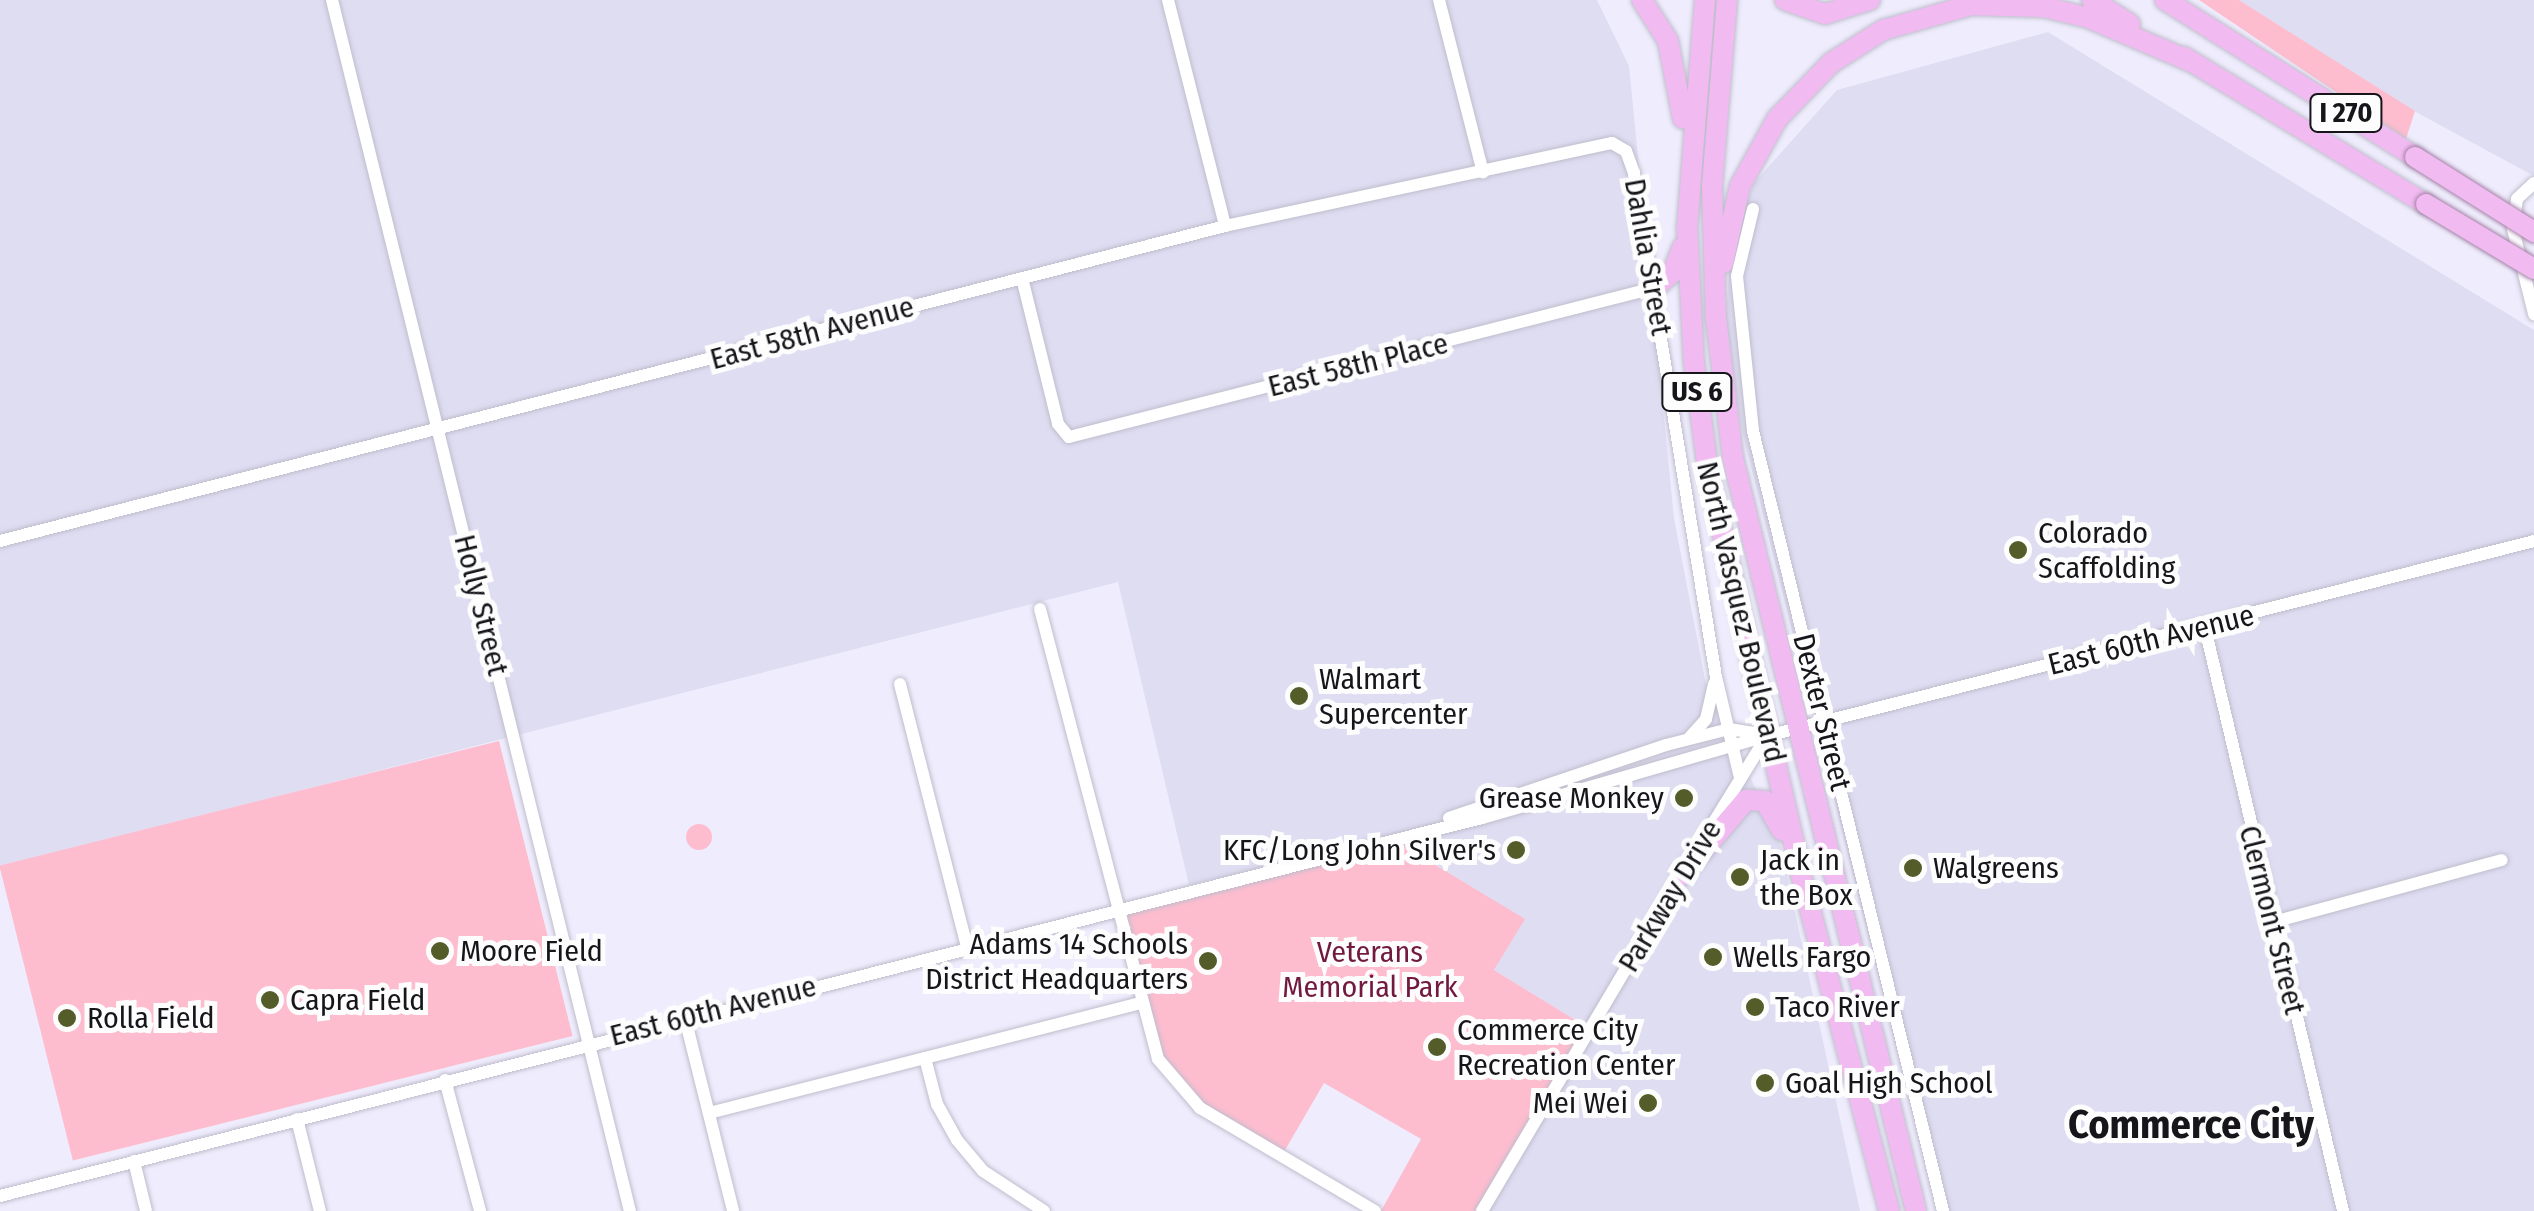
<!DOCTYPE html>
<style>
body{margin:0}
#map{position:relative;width:2534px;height:1211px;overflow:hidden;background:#efedfd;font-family:"Fira Sans Condensed",sans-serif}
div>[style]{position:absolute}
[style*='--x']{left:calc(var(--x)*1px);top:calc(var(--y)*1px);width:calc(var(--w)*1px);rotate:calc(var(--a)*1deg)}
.built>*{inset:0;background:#dfddf2}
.green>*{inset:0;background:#fdbdcf;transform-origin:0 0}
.round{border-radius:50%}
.roads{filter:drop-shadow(0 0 2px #bfbdcc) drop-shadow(0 0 2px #bfbdcc)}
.minor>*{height:12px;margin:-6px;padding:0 6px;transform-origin:6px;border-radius:6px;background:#fff}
.highway>*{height:20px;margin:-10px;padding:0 10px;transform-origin:10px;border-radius:10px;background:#f1bbf2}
.bridges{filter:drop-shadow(0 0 2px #a481a6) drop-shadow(0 0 2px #a481a6)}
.highway-bridge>*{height:20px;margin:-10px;padding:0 10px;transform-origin:10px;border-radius:10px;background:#f1bbf2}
.dots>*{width:28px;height:28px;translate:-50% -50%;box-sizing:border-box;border:5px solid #fdfdfd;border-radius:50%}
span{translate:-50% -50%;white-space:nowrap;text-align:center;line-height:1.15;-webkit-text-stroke:10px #fdfdfd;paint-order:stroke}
.shield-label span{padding:2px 8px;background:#fdfdfd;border:2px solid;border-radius:8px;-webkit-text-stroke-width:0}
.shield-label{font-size:28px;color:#15151a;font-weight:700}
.street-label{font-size:30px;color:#15151a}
.poi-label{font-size:30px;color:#15151a}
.left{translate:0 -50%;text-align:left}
.right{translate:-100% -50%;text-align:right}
.park-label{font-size:30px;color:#71193e}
.district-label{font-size:40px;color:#15151a;font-weight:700}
</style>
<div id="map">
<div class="built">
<div style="clip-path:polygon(0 0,1597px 0,1629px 66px,1674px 518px,1708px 695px,1777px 830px,1860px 1211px,1483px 1211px,1590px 1029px,1494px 970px,1524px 919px,1389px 837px,1189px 885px,1118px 582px,0 867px)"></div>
<div style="clip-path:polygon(2239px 0,2534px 0,2534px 176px,2412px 110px)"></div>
<div style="clip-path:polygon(2048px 32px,2534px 330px,2534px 1211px,1937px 1211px,1741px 427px,1726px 318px,1731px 244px,1754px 183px,1837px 90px)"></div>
</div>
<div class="green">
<div style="clip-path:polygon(2199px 0,2239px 0,2415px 111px,2406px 139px)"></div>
<div style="left:499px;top:741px;width:304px;height:515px;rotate:76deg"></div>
<div class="round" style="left:686px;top:824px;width:26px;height:26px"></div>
<div style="clip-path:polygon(1389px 837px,1525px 919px,1494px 970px,1590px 1029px,1482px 1211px,1381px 1211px,1421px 1139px,1324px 1083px,1281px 1157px,1200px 1108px,1158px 1059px,1115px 908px)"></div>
</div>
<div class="roads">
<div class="minor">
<div style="--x:332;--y:0;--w:1247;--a:76.18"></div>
<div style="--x:1168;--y:0;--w:233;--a:75.8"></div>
<div style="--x:1439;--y:0;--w:178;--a:75.7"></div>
<div style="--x:2534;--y:183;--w:23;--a:137"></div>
<div style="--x:2517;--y:199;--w:30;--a:98"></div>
<div style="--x:2513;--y:229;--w:88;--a:76.1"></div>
<div style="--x:1753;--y:209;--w:69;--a:103.4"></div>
<div style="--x:1737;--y:276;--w:156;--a:84.1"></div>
<div style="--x:1753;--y:431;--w:803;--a:76.31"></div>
<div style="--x:1022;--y:278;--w:150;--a:76.1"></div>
<div style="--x:1058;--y:424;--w:17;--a:50"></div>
<div style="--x:1069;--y:437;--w:604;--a:-14.29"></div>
<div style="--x:0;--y:541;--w:1265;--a:-14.42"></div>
<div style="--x:1225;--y:226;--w:396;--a:-12.1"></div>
<div style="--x:1612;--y:143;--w:16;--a:30"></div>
<div style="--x:1626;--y:151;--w:23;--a:70"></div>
<div style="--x:1634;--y:173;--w:511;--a:80.76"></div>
<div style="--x:1716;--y:677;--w:104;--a:76.6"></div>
<div style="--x:1040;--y:609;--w:465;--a:75.3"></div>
<div style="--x:1158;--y:1059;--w:65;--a:49.4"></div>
<div style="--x:1200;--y:1108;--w:203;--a:30.5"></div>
<div style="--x:2205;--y:628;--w:599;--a:76.68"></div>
<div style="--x:900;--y:684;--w:270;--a:75.7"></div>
<div style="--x:1690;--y:737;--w:24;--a:-48"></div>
<div style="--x:1706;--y:719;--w:36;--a:-77"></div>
<div style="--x:1449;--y:818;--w:229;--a:-18.6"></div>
<div style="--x:1666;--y:745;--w:65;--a:-14.3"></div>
<div style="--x:1729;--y:729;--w:36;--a:9"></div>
<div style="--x:1706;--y:835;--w:116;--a:-58.4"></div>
<div style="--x:2270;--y:923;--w:240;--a:-15.2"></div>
<div style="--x:685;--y:1018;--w:199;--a:76"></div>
<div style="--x:925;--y:1058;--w:48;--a:75.4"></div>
<div style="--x:937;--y:1104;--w:41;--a:60.9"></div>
<div style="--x:957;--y:1140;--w:40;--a:50"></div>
<div style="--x:983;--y:1171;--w:73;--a:33.3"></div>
<div style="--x:445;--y:1080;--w:136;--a:75"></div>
<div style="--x:709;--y:1113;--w:444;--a:-14.3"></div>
<div style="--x:297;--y:1119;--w:95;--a:76"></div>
<div style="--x:134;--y:1161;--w:51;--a:76.5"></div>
<div style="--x:0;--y:1196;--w:1529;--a:-14.31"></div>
<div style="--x:1482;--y:818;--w:297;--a:-16.1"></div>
<div style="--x:1767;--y:736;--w:791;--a:-14.26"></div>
<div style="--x:1482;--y:1211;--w:398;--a:-59.3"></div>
</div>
<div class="highway">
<div style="--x:1642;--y:0;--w:49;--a:57.6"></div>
<div style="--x:1668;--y:41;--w:79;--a:79.1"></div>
<div style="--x:1705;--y:0;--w:228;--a:94.5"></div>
<div style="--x:1687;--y:227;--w:136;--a:87.1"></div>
<div style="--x:1694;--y:363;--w:109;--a:82.6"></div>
<div style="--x:1708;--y:471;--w:410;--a:77"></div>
<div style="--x:1800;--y:871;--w:351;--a:75.3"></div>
<div style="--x:1727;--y:0;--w:187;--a:94.6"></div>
<div style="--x:1712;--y:186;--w:132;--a:88.3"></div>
<div style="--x:1716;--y:318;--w:141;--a:83.1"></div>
<div style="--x:1733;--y:458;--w:775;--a:76.34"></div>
<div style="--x:1785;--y:0;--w:42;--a:19.3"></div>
<div style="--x:1825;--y:14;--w:47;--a:-17.3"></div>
<div style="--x:2092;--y:0;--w:45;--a:32.3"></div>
<div style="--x:2165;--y:0;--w:295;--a:32.1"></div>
<div style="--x:2184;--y:57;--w:283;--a:31.3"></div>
<div style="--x:1723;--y:263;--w:79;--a:-77.6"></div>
<div style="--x:1740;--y:186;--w:77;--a:-61.1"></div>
<div style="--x:1777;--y:119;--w:78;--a:-46"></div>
<div style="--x:1831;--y:63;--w:62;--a:-32.4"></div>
<div style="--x:1883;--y:30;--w:91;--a:-15.9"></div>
<div style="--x:1971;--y:5;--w:73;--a:1.6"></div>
<div style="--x:2044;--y:7;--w:46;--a:13.7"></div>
<div style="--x:2089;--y:18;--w:112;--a:23.1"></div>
<div style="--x:1654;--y:288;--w:25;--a:-40"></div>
<div style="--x:1673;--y:272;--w:26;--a:-69"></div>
<div style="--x:1682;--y:875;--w:99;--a:-49.5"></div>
<div style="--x:1746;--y:800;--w:19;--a:3"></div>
<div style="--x:1765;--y:801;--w:34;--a:60"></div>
</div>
</div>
<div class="bridges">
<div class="highway-bridge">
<div style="--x:2415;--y:157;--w:141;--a:32.2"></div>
<div style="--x:2426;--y:204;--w:126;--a:31"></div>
</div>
</div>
<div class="dots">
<div style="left:2018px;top:550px;background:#545c2a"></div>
<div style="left:1299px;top:696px;background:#545c2a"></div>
<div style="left:1684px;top:798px;background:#545c2a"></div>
<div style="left:1516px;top:850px;background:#545c2a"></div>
<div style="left:1913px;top:868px;background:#545c2a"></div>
<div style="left:1740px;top:877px;background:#545c2a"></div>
<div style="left:440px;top:951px;background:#545c2a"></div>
<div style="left:1713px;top:957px;background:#545c2a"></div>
<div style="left:1208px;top:961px;background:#545c2a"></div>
<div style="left:270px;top:1000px;background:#545c2a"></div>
<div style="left:1755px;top:1007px;background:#545c2a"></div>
<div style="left:67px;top:1018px;background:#545c2a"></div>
<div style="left:1437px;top:1047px;background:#545c2a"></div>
<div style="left:1765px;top:1083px;background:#545c2a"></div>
<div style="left:1648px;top:1103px;background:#545c2a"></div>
</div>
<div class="shield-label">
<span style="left:2346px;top:113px">I 270</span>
<span style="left:1697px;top:392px">US 6</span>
</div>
<div class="street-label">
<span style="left:1648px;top:257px;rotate:80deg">Dahlia Street</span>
<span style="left:812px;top:333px;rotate:-15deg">East 58th Avenue</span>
<span style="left:1358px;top:365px;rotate:-14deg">East 58th Place</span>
<span style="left:481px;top:605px;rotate:76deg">Holly Street</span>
<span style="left:1741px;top:612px;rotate:77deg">North Vasquez Boulevard</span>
<span style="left:2151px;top:640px;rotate:-14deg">East 60th Avenue</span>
<span style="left:1822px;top:712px;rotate:76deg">Dexter Street</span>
<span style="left:1670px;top:896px;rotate:-59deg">Parkway Drive</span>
<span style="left:2272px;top:920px;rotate:76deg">Clermont Street</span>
<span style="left:713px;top:1011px;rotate:-14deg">East 60th Avenue</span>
</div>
<div class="poi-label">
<span class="left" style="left:2038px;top:550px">Colorado<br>Scaffolding</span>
<span class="left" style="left:1319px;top:696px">Walmart<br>Supercenter</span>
<span class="right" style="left:1664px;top:798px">Grease Monkey</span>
<span class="right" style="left:1496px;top:850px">KFC/Long John Silver's</span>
<span class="left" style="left:1760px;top:877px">Jack in<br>the Box</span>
<span class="left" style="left:1933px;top:868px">Walgreens</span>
<span class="right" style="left:1188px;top:961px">Adams 14 Schools<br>District Headquarters</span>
<span class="left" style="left:460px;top:951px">Moore Field</span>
<span class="left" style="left:1733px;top:957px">Wells Fargo</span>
<span class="left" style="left:290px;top:1000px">Capra Field</span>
<span class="left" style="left:1775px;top:1007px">Taco River</span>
<span class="left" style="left:87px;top:1018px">Rolla Field</span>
<span class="left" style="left:1457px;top:1047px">Commerce City<br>Recreation Center</span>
<span class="left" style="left:1785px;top:1083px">Goal High School</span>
<span class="right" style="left:1628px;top:1103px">Mei Wei</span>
</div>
<div class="park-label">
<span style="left:1370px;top:969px">Veterans<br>Memorial Park</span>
</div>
<div class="district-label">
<span style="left:2191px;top:1125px">Commerce City</span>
</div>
</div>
